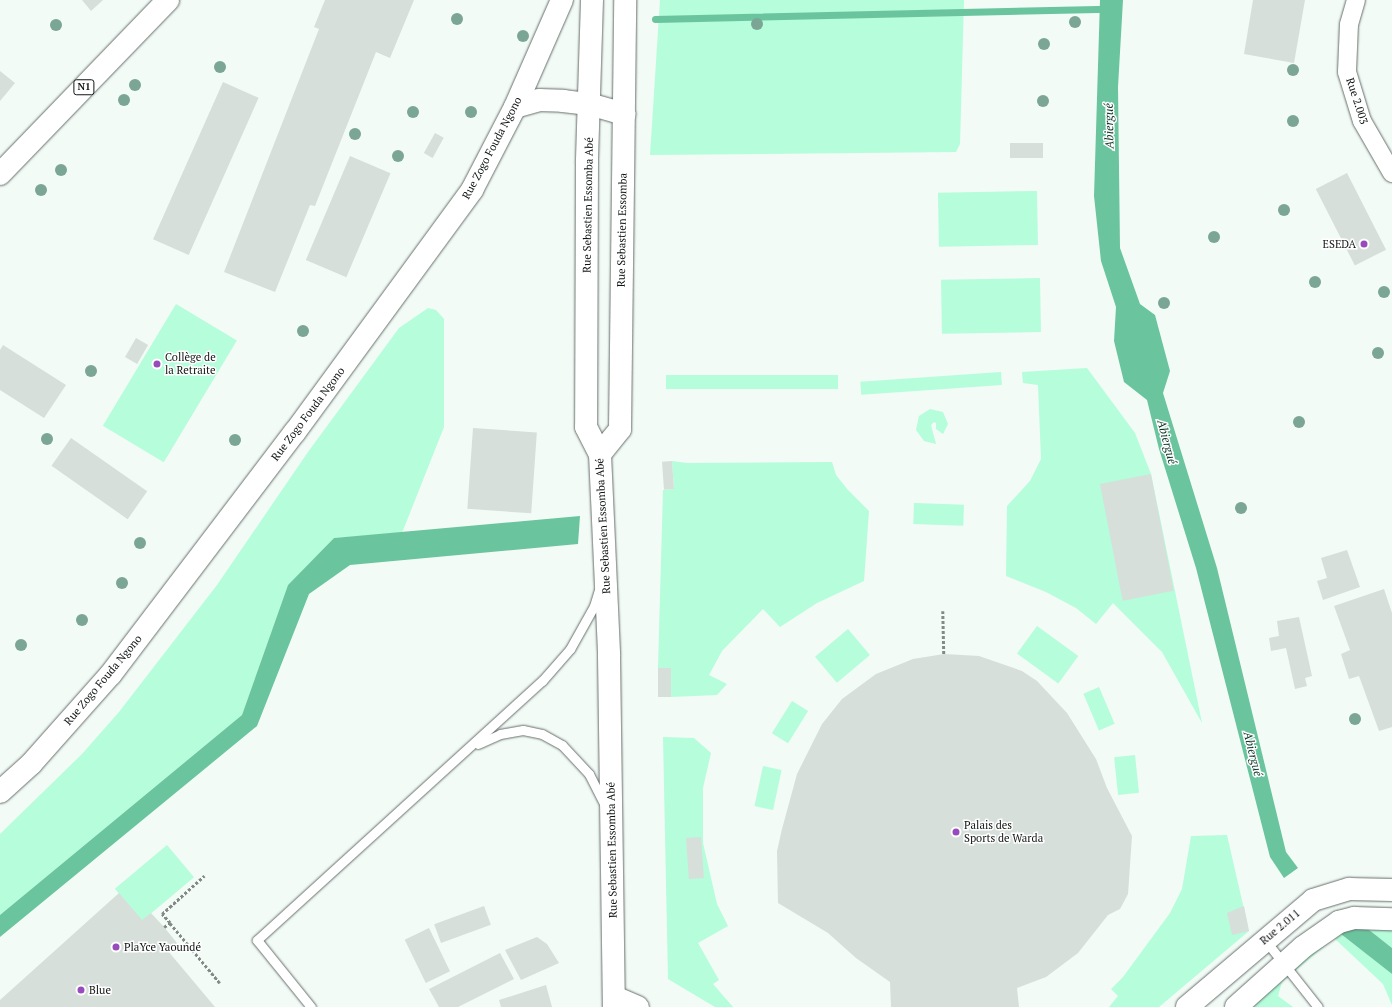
<!DOCTYPE html>
<meta charset="utf-8">
<style>
body{margin:0}
#map{position:relative;width:1392px;height:1007px;overflow:hidden;background:#f2fbf6;font-family:"PT Serif",serif}
div>[style]{position:absolute}
[style*='--x']{left:calc(var(--x)*1px);top:calc(var(--y)*1px);width:calc(var(--w)*1px);rotate:calc(var(--a)*1deg)}
.green>*{inset:0;background:#b5fddb;transform-origin:0 0}
.water>*{inset:0;background:#6ac59e}
.stream>*{height:7px;margin:-3.5px;padding:0 3.5px;transform-origin:3.5px;border-radius:3.5px;background:#6ac59e}
.building>*{inset:0;background:#d6dfda;transform-origin:0 0}
.path>*{height:2.5px;margin-top:-1.25px;transform-origin:0;background:repeating-linear-gradient(90deg,#838986 0 3px,transparent 0 5px)}
.roads{filter:drop-shadow(0 0 1px #676f6b) drop-shadow(0 0 1px #676f6b)}
.lane>*{height:9px;margin:-4.5px;padding:0 4.5px;transform-origin:4.5px;border-radius:4.5px;background:#fff}
.street>*{height:18px;margin:-9px;padding:0 9px;transform-origin:9px;border-radius:9px;background:#fff}
.secondary>*{height:22px;margin:-11px;padding:0 11px;transform-origin:11px;border-radius:11px;background:#fff}
.highway>*{height:22px;margin:-11px;padding:0 11px;transform-origin:11px;border-radius:11px;background:#fff}
.trees>*{width:12px;height:12px;margin:-6px;border-radius:50%;background:#7ba695}
.dots>*{width:11px;height:11px;translate:-50% -50%;box-sizing:border-box;border:2px solid #fff;border-radius:50%}
span{translate:-50% -50%;white-space:nowrap;text-align:center;line-height:1.15;-webkit-text-stroke:3px #fff;paint-order:stroke}
.shield-label span{padding:1px 3px;background:#fff;border:1px solid;border-radius:3px;-webkit-text-stroke-width:0}
.shield-label{font-size:10px;color:#111413;font-weight:700}
.street-label{font-size:11px;color:#111413}
.poi-label{font-size:11px;color:#111413}
.right{translate:-100% -50%;text-align:right}
.left{translate:0 -50%;text-align:left}
.water-label{font-size:12px;color:#0e3727;font-style:italic}
</style>
<div id="map">
<div class="green">
<div style="clip-path:polygon(660px 0,964px 0,960px 144px,956px 152px,650px 155px)"></div>
<div style="left:1037px;top:191px;width:54px;height:99px;rotate:89deg"></div>
<div style="left:1040px;top:278px;width:54px;height:99px;rotate:89deg"></div>
<div style="left:176px;top:304px;width:71px;height:142px;rotate:31deg"></div>
<div style="clip-path:polygon(428px 308px,436px 310px,444px 319px,444px 427px,402px 533px,334px 538px,288px 585px,242px 715px,0 915px,0 834px,82px 754px,119px 712px,217px 585px,308px 452px,399px 328px)"></div>
<div style="clip-path:polygon(1087px 368px,1135px 433px,1151px 474px,1202px 723px,1162px 652px,1113px 603px,1096px 624px,1076px 608px,1046px 592px,1006px 576px,1007px 506px,1030px 481px,1041px 459px,1038px 385px,1023px 383px,1022px 372px)"></div>
<div style="left:1001px;top:372px;width:13px;height:141px;rotate:86deg"></div>
<div style="left:838px;top:375px;width:14px;height:172px;rotate:90deg"></div>
<div style="clip-path:polygon(930px 409px,943px 412px,948px 424px,943px 434px,936px 429px,936px 423px,934px 422px,931px 425px,936px 444px,924px 441px,916px 430px,919px 416px)"></div>
<div style="clip-path:polygon(672px 461px,687px 463px,832px 462px,836px 475px,848px 490px,869px 511px,864px 581px,817px 603px,780px 627px,763px 609px,722px 651px,709px 675px,727px 684px,717px 695px,671px 697px,671px 668px,658px 668px,663px 490px,674px 489px)"></div>
<div style="left:914px;top:503px;width:50px;height:21px;rotate:2deg"></div>
<div style="left:1037px;top:626px;width:51px;height:34px;rotate:36deg"></div>
<div style="left:848px;top:629px;width:34px;height:43px;rotate:50deg"></div>
<div style="left:1099px;top:687px;width:40px;height:17px;rotate:67deg"></div>
<div style="left:792px;top:701px;width:19px;height:38px;rotate:32deg"></div>
<div style="clip-path:polygon(663px 737px,694px 738px,711px 753px,703px 788px,703px 843px,717px 904px,728px 926px,698px 943px,719px 980px,713px 984px,733px 1007px,715px 1007px,668px 979px)"></div>
<div style="left:1135px;top:755px;width:38px;height:21px;rotate:84deg"></div>
<div style="left:763px;top:766px;width:19px;height:41px;rotate:12deg"></div>
<div style="clip-path:polygon(1227px 835px,1249px 931px,1159px 1007px,1109px 1007px,1118px 996px,1111px 989px,1123px 977px,1170px 913px,1182px 889px,1191px 836px)"></div>
<div style="left:167px;top:845px;width:42px;height:68px;rotate:50deg"></div>
<div style="clip-path:polygon(1354px 918px,1392px 919px,1392px 948px)"></div>
<div style="clip-path:polygon(1332px 927px,1392px 974px,1392px 1005px,1383px 984px,1334px 938px,1282px 982px,1278px 996px,1293px 1007px,1236px 1007px)"></div>
</div>
<div class="water">
<div style="clip-path:polygon(1100px 0,1123px 0,1118px 87px,1120px 248px,1140px 304px,1155px 315px,1170px 371px,1163px 393px,1217px 568px,1286px 852px,1298px 868px,1284px 878px,1270px 857px,1196px 568px,1159px 449px,1147px 400px,1124px 382px,1114px 341px,1116px 307px,1101px 261px,1094px 196px)"></div>
<div style="clip-path:polygon(580px 516px,578px 544px,350px 565px,309px 594px,257px 726px,0 937px,0 915px,242px 715px,288px 585px,334px 538px)"></div>
<div style="clip-path:polygon(1354px 918px,1392px 948px,1392px 974px,1332px 927px)"></div>
</div>
<div class="stream">
<div style="--x:655;--y:19;--w:454;--a:-1.3"></div>
</div>
<div class="building">
<div style="clip-path:polygon(82px 0,103px 0,91px 11px)"></div>
<div style="clip-path:polygon(325px 0,414px 0,390px 58px,376px 52px,315px 206px,310px 205px,275px 292px,224px 272px,319px 29px,314px 27px)"></div>
<div style="clip-path:polygon(1253px 0,1305px 0,1294px 63px,1244px 54px)"></div>
<div style="clip-path:polygon(0 71px,15px 83px,0 101px)"></div>
<div style="left:223px;top:82px;width:39px;height:172px;rotate:24deg"></div>
<div style="left:435px;top:133px;width:10px;height:23px;rotate:29deg"></div>
<div style="left:1043px;top:143px;width:15px;height:33px;rotate:90deg"></div>
<div style="left:350px;top:156px;width:44px;height:113px;rotate:23deg"></div>
<div style="left:1347px;top:173px;width:86px;height:35px;rotate:63deg"></div>
<div style="left:136px;top:338px;width:14px;height:22px;rotate:30deg"></div>
<div style="clip-path:polygon(3px 345px,66px 385px,44px 418px,0 390px,0 350px)"></div>
<div style="left:473px;top:428px;width:64px;height:81px;rotate:4deg"></div>
<div style="left:71px;top:438px;width:93px;height:34px;rotate:35deg"></div>
<div style="left:672px;top:461px;width:28px;height:10px;rotate:86deg"></div>
<div style="left:1151px;top:474px;width:119px;height:52px;rotate:79deg"></div>
<div style="clip-path:polygon(1347px 550px,1360px 587px,1323px 600px,1317px 581px,1327px 578px,1321px 558px)"></div>
<div style="clip-path:polygon(1384px 589px,1392px 613px,1392px 727px,1379px 731px,1359px 676px,1349px 679px,1341px 654px,1350px 650px,1334px 606px)"></div>
<div style="clip-path:polygon(1299px 617px,1312px 676px,1305px 678px,1307px 686px,1295px 689px,1286px 648px,1271px 651px,1269px 638px,1279px 636px,1277px 621px)"></div>
<div style="clip-path:polygon(944px 654px,979px 656px,1022px 671px,1037px 681px,1067px 713px,1096px 759px,1107px 788px,1132px 836px,1128px 894px,1120px 909px,1108px 915px,1078px 953px,1046px 977px,1017px 988px,1019px 1007px,891px 1007px,890px 982px,856px 958px,828px 933px,778px 903px,777px 851px,782px 829px,797px 774px,822px 724px,842px 699px,876px 674px,913px 659px)"></div>
<div style="left:658px;top:668px;width:13px;height:29px"></div>
<div style="left:701px;top:837px;width:41px;height:15px;rotate:86deg"></div>
<div style="clip-path:polygon(119px 893px,142px 920px,151px 913px,164px 927px,177px 943px,168px 951px,215px 1007px,0 1007px,0 1000px)"></div>
<div style="left:484px;top:906px;width:20px;height:53px;rotate:70deg"></div>
<div style="clip-path:polygon(1244px 906px,1249px 931px,1232px 935px,1227px 913px)"></div>
<div style="left:429px;top:928px;width:48px;height:27px;rotate:64deg"></div>
<div style="clip-path:polygon(537px 937px,547px 944px,559px 963px,521px 980px,505px 950px)"></div>
<div style="clip-path:polygon(500px 953px,514px 979px,458px 1007px,439px 1007px,429px 989px)"></div>
<div style="clip-path:polygon(546px 985px,552px 1007px,501px 1007px,499px 1000px)"></div>
</div>
<div class="path">
<div style="--x:943;--y:611;--w:43;--a:88.7"></div>
<div style="--x:170;--y:923;--w:78;--a:50.2"></div>
<div style="--x:164;--y:927;--w:7;--a:-34"></div>
<div style="--x:170;--y:923;--w:12;--a:-132"></div>
<div style="--x:162;--y:914;--w:57;--a:-42.1"></div>
</div>
<div class="roads">
<div class="lane">
<div style="--x:478;--y:744;--w:24;--a:-24"></div>
<div style="--x:500;--y:734;--w:23;--a:-10"></div>
<div style="--x:523;--y:730;--w:19;--a:12"></div>
<div style="--x:542;--y:734;--w:23;--a:29"></div>
<div style="--x:562;--y:745;--w:40;--a:47"></div>
<div style="--x:589;--y:774;--w:35;--a:63"></div>
<div style="--x:1265;--y:940;--w:85;--a:51.7"></div>
<div style="--x:311;--y:1007;--w:86;--a:-128.9"></div>
<div style="--x:257;--y:940;--w:385;--a:-42.3"></div>
<div style="--x:542;--y:681;--w:43;--a:-48.8"></div>
<div style="--x:570;--y:649;--w:49;--a:-60.8"></div>
<div style="--x:594;--y:606;--w:17;--a:-73"></div>
</div>
<div class="street">
<div style="--x:1356;--y:0;--w:25;--a:106"></div>
<div style="--x:1349;--y:24;--w:48;--a:92.4"></div>
<div style="--x:1347;--y:72;--w:51;--a:73"></div>
<div style="--x:1362;--y:121;--w:60;--a:60"></div>
</div>
<div class="secondary">
<div style="--x:592;--y:0;--w:163;--a:91.8"></div>
<div style="--x:587;--y:163;--w:264;--a:90.2"></div>
<div style="--x:586;--y:427;--w:30;--a:63"></div>
<div style="--x:600;--y:454;--w:202;--a:87.4"></div>
<div style="--x:609;--y:656;--w:351;--a:89.2"></div>
<div style="--x:515;--y:107;--w:25;--a:-16"></div>
<div style="--x:539;--y:100;--w:24;--a:2"></div>
<div style="--x:563;--y:101;--w:26;--a:7"></div>
<div style="--x:589;--y:104;--w:37;--a:16"></div>
<div style="--x:600;--y:454;--w:32;--a:-51"></div>
<div style="--x:620;--y:429;--w:429;--a:-89.3"></div>
<div style="--x:0;--y:792;--w:42;--a:-42.1"></div>
<div style="--x:31;--y:764;--w:120;--a:-48.4"></div>
<div style="--x:111;--y:674;--w:304;--a:-52.8"></div>
<div style="--x:295;--y:432;--w:300;--a:-53.8"></div>
<div style="--x:472;--y:190;--w:93;--a:-62.6"></div>
<div style="--x:515;--y:107;--w:117;--a:-66.3"></div>
<div style="--x:614;--y:997;--w:26;--a:23"></div>
<div style="--x:1187;--y:1007;--w:165;--a:-40.3"></div>
<div style="--x:1313;--y:900;--w:38;--a:-17"></div>
<div style="--x:1349;--y:889;--w:43;--a:1.3"></div>
<div style="--x:1236;--y:1007;--w:90;--a:-41.8"></div>
<div style="--x:1303;--y:947;--w:44;--a:-34.8"></div>
<div style="--x:1339;--y:922;--w:16;--a:-15"></div>
<div style="--x:1354;--y:918;--w:38;--a:2"></div>
</div>
<div class="highway">
<div style="--x:0;--y:174;--w:242;--a:-46"></div>
</div>
</div>
<div class="trees">
<div style="left:457px;top:19px"></div>
<div style="left:1075px;top:22px"></div>
<div style="left:757px;top:24px"></div>
<div style="left:56px;top:25px"></div>
<div style="left:523px;top:36px"></div>
<div style="left:1044px;top:44px"></div>
<div style="left:220px;top:67px"></div>
<div style="left:1293px;top:70px"></div>
<div style="left:135px;top:85px"></div>
<div style="left:124px;top:100px"></div>
<div style="left:1043px;top:101px"></div>
<div style="left:413px;top:112px"></div>
<div style="left:471px;top:112px"></div>
<div style="left:1293px;top:121px"></div>
<div style="left:355px;top:134px"></div>
<div style="left:398px;top:156px"></div>
<div style="left:61px;top:170px"></div>
<div style="left:41px;top:190px"></div>
<div style="left:1284px;top:210px"></div>
<div style="left:1214px;top:237px"></div>
<div style="left:1315px;top:282px"></div>
<div style="left:1384px;top:292px"></div>
<div style="left:1164px;top:303px"></div>
<div style="left:303px;top:331px"></div>
<div style="left:1378px;top:353px"></div>
<div style="left:91px;top:371px"></div>
<div style="left:1299px;top:422px"></div>
<div style="left:47px;top:439px"></div>
<div style="left:235px;top:440px"></div>
<div style="left:1241px;top:508px"></div>
<div style="left:140px;top:543px"></div>
<div style="left:122px;top:583px"></div>
<div style="left:82px;top:620px"></div>
<div style="left:21px;top:645px"></div>
<div style="left:1355px;top:719px"></div>
</div>
<div class="dots">
<div style="left:1364px;top:244px;background:#984bbc"></div>
<div style="left:157px;top:364px;background:#984bbc"></div>
<div style="left:956px;top:832px;background:#984bbc"></div>
<div style="left:116px;top:947px;background:#984bbc"></div>
<div style="left:81px;top:990px;background:#984bbc"></div>
</div>
<div class="shield-label">
<span style="left:84px;top:87px">N1</span>
</div>
<div class="street-label">
<span style="left:1357px;top:101px;rotate:72deg">Rue 2.003</span>
<span style="left:492px;top:148px;rotate:-62deg">Rue Zogo Fouda Ngono</span>
<span style="left:588px;top:205px;rotate:-89deg">Rue Sebastien Essomba Abé</span>
<span style="left:622px;top:230px;rotate:-89deg">Rue Sebastien Essomba</span>
<span style="left:308px;top:414px;rotate:-53deg">Rue Zogo Fouda Ngono</span>
<span style="left:603px;top:526px;rotate:-93deg">Rue Sebastien Essomba Abé</span>
<span style="left:103px;top:680px;rotate:-50deg">Rue Zogo Fouda Ngono</span>
<span style="left:612px;top:850px;rotate:-91deg">Rue Sebastien Essomba Abé</span>
<span style="left:1280px;top:927px;rotate:-40deg">Rue 2.011</span>
</div>
<div class="poi-label">
<span class="right" style="left:1356px;top:244px">ESEDA</span>
<span class="left" style="left:165px;top:364px">Collège de<br>la Retraite</span>
<span class="left" style="left:964px;top:832px">Palais des<br>Sports de Warda</span>
<span class="left" style="left:124px;top:947px">PlaYce Yaoundé</span>
<span class="left" style="left:89px;top:990px">Blue</span>
</div>
<div class="water-label">
<span style="left:1109px;top:126px;rotate:-91deg">Abiergué</span>
<span style="left:1167px;top:442px;rotate:75deg">Abiergué</span>
<span style="left:1253px;top:754px;rotate:76deg">Abiergué</span>
</div>
</div>
